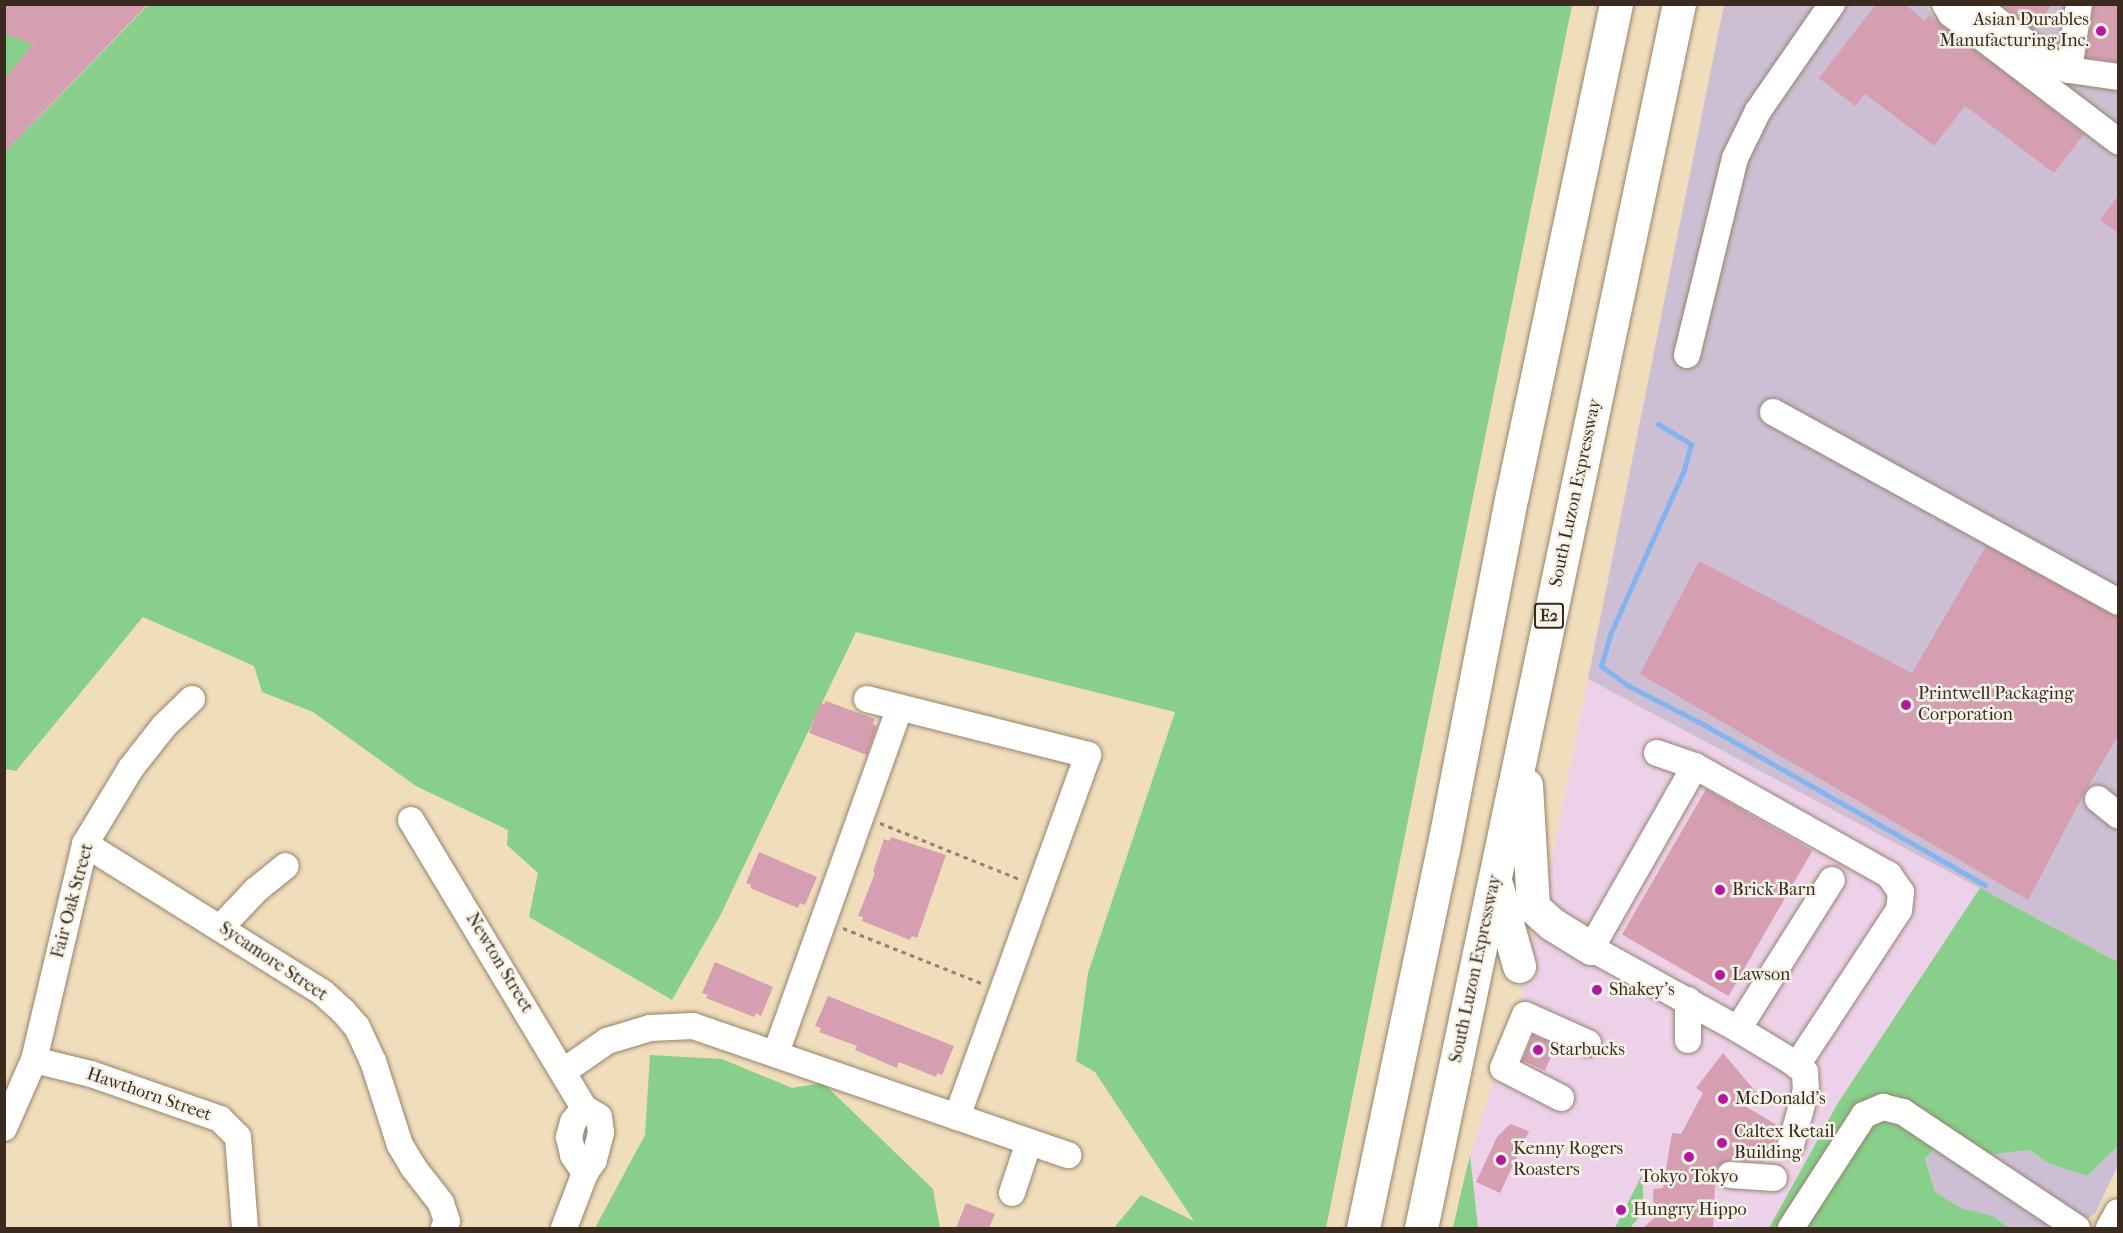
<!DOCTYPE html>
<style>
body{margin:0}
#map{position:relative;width:2123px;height:1233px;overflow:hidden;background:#f0ddbc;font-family:"IM FELL French Canon",serif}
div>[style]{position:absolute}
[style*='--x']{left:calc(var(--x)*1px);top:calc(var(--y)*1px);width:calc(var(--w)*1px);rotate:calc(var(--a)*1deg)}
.built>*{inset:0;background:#edd1e9}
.industrial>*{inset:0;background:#ccbfd4}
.green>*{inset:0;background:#87cf8a}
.stream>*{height:5px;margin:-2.5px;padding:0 2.5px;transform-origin:2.5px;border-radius:2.5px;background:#83b4ef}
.building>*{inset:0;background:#d59fb1;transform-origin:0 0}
.path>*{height:3px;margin-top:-1.5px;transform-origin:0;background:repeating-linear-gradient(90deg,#96846d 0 4.5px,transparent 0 9px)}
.roads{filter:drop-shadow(0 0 2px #96846d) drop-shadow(0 0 2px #96846d)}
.minor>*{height:26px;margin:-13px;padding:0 13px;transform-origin:13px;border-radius:13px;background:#fff}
.highway>*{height:33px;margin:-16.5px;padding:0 16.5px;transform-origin:16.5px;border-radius:16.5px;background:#fff}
.dots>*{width:16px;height:16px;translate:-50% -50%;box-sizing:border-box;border:3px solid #f7f3e8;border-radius:50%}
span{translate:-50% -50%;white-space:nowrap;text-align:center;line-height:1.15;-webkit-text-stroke:5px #f7f3e8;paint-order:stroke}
.shield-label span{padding:2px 4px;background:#f7f3e8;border:2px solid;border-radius:4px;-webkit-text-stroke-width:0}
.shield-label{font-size:16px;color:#3b2a1e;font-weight:700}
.poi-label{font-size:18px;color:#3b2a1e}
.right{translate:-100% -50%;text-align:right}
.left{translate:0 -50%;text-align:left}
.street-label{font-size:18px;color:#3b2a1e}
.frame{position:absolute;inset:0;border:6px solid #3b2a1e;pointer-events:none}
</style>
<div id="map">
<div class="built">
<div style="clip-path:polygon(1588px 679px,1980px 888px,1838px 1103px,1769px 1228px,1453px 1228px,1470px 1156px,1501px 1057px,1522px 1003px,1519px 966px,1537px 931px)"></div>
</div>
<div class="industrial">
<div style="clip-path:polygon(1724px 5px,1930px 5px,1927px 9px,2118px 154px,2118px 962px,1588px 679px)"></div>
<div style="clip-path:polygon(1954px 5px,2118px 5px,2118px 130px)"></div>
<div style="clip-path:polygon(1947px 1135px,1993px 1154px,2029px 1150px,2050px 1164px,2087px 1176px,2118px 1146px,2118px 1165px,2095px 1214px,2073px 1228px,2009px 1228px,1993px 1216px,1961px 1208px,1935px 1192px,1925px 1159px)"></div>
</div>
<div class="green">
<div style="clip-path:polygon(148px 5px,1572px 5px,1326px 1228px,1114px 1228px,1141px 1195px,1194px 1221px,1095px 1072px,1076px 1061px,1088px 973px,1175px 712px,856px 632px,720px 916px,672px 1000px,529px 917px,538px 873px,507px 845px,508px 830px,416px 786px,313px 712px,262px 692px,254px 666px,143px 617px,16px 771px,5px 769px,4px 148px,13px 144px)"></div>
<div style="clip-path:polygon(5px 32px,33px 44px,5px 79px)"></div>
<div style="clip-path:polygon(1980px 888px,2118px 962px,2118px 1146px,2087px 1176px,2050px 1164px,2029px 1150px,1993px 1154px,1947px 1135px,1925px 1159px,1935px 1192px,1961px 1208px,1993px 1216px,2009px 1228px,1769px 1228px,1838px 1103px)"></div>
<div style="clip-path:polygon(650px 1055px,722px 1059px,792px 1088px,823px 1083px,933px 1189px,940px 1228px,595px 1228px,645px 1135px)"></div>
<div style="clip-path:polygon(1470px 1156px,1478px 1228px,1453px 1228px,1462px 1188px)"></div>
<div style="clip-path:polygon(1642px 1175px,1644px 1211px,1630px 1228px,1615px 1228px)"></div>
</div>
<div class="stream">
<div style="--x:1658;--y:424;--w:39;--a:31"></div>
<div style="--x:1691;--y:444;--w:27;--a:105"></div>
<div style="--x:1684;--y:470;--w:181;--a:114.2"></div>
<div style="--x:1610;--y:635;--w:32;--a:106"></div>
<div style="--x:1601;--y:666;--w:32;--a:36"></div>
<div style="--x:1627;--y:685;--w:83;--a:27.2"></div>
<div style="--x:1701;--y:723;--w:327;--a:29.7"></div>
</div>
<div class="building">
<div style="clip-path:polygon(4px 4px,148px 4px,4px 153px,4px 79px,33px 44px,4px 33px)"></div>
<div style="clip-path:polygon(1876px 4px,1905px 4px,1925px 21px,1929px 15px,2084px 134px,2054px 173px,1965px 106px,1934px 146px,1865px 94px,1855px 106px,1819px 78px)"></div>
<div style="clip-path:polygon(2001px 4px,2052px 4px,2034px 30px)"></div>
<div style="clip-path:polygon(2094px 4px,2118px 4px,2118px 62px,2086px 57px)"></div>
<div style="clip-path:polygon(2118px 196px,2118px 233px,2100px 220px)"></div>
<div style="clip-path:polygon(1986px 546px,2118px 617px,2118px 736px,2086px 790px,2028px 900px,1640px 674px,1699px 561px,1912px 673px)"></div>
<div style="clip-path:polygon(826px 701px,875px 719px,873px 724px,877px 726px,867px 755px,809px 733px,820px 703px,824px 704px)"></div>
<div style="left:1706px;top:789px;width:123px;height:168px;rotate:30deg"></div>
<div style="clip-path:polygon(891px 837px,946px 855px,917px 938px,912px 936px,910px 940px,862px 921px,863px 917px,858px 916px,875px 873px,873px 872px,884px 839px,889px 841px)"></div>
<div style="clip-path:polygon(759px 852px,817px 877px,805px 905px,800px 903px,798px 908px,750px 888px,751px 885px,746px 883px)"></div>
<div style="clip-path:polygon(715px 962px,773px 987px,761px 1016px,756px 1013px,754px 1017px,706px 998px,708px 995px,702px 993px)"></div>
<div style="clip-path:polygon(828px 996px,954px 1046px,942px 1075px,937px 1073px,936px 1077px,899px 1062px,897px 1068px,855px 1050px,857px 1046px,819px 1032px,821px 1028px,815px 1026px)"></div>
<div style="left:1533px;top:1035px;width:25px;height:28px;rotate:23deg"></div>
<div style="clip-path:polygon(1723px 1053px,1756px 1092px,1745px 1106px,1780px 1127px,1779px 1132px,1764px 1162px,1730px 1160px,1718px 1166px,1715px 1173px,1718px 1183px,1715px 1184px,1713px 1228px,1643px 1228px,1654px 1218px,1653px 1189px,1663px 1188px,1672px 1133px,1681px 1134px,1703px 1093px,1696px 1088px)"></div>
<div style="clip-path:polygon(1510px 1124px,1529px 1131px,1500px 1193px,1476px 1182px,1497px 1137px)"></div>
<div style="clip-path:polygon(966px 1203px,995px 1214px,989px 1228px,956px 1228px)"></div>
</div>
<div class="path">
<div style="--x:880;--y:823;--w:153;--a:21.9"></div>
<div style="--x:843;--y:928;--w:152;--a:21.7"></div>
</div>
<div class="roads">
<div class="minor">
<div style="--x:1945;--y:4;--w:12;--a:59"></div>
<div style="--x:1951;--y:14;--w:210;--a:37.3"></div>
<div style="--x:1975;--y:4;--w:101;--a:37"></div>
<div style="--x:2056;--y:65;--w:14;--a:21"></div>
<div style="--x:2069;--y:70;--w:49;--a:8.1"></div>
<div style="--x:2069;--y:70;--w:67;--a:-81.4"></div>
<div style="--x:1687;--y:355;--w:203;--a:-76.3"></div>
<div style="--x:1735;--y:158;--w:52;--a:-63.9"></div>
<div style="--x:1758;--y:111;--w:130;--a:-55.3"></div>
<div style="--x:1773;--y:412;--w:394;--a:28.8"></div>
<div style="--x:867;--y:699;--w:228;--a:14.2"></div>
<div style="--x:1088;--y:755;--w:385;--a:109.9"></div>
<div style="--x:1657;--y:753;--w:40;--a:18.9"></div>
<div style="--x:1695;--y:766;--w:223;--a:29.3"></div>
<div style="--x:1889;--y:875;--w:21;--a:55"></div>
<div style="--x:1901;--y:892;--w:18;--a:96"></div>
<div style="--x:1899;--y:910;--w:186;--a:123.3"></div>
<div style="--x:1695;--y:766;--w:210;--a:119.7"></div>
<div style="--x:1591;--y:948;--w:168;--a:28.9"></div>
<div style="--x:1738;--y:1029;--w:62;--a:31.1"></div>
<div style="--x:1791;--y:1061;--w:18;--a:38"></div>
<div style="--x:1805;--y:1072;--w:18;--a:87"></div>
<div style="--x:1806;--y:1090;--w:57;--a:105.3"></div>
<div style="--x:2098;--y:799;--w:26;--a:39"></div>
<div style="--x:411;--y:820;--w:336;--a:59"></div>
<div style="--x:584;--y:1108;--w:17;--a:31"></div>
<div style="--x:599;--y:1117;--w:16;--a:83"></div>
<div style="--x:601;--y:1133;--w:28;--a:105"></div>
<div style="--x:594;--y:1160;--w:16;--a:125"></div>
<div style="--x:585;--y:1173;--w:59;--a:110.9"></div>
<div style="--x:85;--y:844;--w:281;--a:32"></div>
<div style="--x:323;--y:993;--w:27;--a:42"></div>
<div style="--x:343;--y:1011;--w:21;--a:49"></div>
<div style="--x:357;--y:1027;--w:38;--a:65"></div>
<div style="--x:373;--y:1061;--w:88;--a:72.2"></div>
<div style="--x:400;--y:1145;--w:26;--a:59"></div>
<div style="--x:413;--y:1167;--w:46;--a:52.1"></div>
<div style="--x:441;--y:1203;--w:19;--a:72"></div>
<div style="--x:447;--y:1221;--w:8;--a:113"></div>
<div style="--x:221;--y:927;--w:51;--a:-46.6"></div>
<div style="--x:256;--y:890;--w:38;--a:-39"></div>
<div style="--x:1738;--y:1029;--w:176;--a:-57.8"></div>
<div style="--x:1688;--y:1040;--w:40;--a:-90"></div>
<div style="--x:776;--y:1053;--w:365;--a:-70.3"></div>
<div style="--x:34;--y:1060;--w:59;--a:13.8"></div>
<div style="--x:91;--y:1074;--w:137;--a:19.2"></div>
<div style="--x:220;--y:1119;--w:25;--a:45"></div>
<div style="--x:238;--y:1137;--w:91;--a:85.6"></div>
<div style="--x:564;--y:1071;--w:52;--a:-34.9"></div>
<div style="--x:607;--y:1041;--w:45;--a:-16.8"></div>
<div style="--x:650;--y:1028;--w:43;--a:-2.7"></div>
<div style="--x:693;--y:1026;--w:397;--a:19"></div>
<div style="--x:1561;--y:1098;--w:65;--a:-152.7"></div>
<div style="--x:1503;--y:1068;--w:57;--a:-67.5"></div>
<div style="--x:1525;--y:1015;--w:69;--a:24"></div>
<div style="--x:584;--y:1108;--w:18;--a:128"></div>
<div style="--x:573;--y:1122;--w:16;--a:105"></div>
<div style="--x:569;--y:1137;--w:18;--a:77"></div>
<div style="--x:573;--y:1155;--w:22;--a:56"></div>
<div style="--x:4;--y:1128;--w:74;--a:-66.2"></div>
<div style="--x:34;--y:1060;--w:222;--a:-76.7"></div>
<div style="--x:85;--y:844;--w:89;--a:-58.8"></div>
<div style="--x:131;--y:768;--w:53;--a:-51.8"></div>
<div style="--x:164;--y:726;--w:39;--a:-44"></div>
<div style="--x:1730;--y:1175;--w:44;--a:3.9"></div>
<div style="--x:1012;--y:1193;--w:54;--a:-71.6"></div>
<div style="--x:1791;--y:1228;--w:135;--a:-57.1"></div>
<div style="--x:1864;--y:1115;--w:21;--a:-23"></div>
<div style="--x:1883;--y:1107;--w:21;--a:14"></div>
<div style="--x:1903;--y:1112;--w:209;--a:33.7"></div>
<div style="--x:2109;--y:1228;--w:18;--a:-61"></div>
</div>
<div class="highway">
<div style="--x:1526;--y:785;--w:122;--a:86.7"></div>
<div style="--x:1533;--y:907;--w:25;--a:42"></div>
<div style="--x:1552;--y:924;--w:46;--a:31.6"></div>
<div style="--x:1497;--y:887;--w:82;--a:74.4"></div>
<div style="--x:1363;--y:1228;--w:387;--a:-78.1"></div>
<div style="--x:1443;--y:849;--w:361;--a:-79"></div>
<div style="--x:1512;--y:495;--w:502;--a:-78.04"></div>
<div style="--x:1421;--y:1228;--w:1251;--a:-78.1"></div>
</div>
</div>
<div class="dots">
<div style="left:2101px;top:31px;background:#b5179e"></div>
<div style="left:1906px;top:705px;background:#b5179e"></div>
<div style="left:1720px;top:890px;background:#b5179e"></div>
<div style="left:1720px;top:975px;background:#b5179e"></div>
<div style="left:1597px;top:990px;background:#b5179e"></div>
<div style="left:1538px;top:1050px;background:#b5179e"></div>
<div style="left:1723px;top:1099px;background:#b5179e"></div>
<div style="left:1722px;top:1143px;background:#b5179e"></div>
<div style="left:1689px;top:1157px;background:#b5179e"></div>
<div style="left:1501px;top:1160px;background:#b5179e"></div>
<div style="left:1621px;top:1210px;background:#b5179e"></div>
</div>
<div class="shield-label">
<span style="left:1549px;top:616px">E2</span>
</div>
<div class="poi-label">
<span class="right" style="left:2089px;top:31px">Asian Durables<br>Manufacturing Inc.</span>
<span class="left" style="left:1918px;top:705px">Printwell Packaging<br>Corporation</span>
<span class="left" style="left:1732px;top:890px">Brick Barn</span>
<span class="left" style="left:1732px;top:975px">Lawson</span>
<span class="left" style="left:1609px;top:990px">Shakey's</span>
<span class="left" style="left:1550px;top:1050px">Starbucks</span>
<span class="left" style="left:1735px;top:1099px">McDonald's</span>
<span class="left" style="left:1734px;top:1143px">Caltex Retail<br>Building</span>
<span class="left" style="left:1513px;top:1160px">Kenny Rogers<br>Roasters</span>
<span style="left:1689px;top:1177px">Tokyo Tokyo</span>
<span class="left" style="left:1633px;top:1210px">Hungry Hippo</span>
</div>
<div class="street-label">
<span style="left:1576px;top:493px;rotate:-78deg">South Luzon Expressway</span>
<span style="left:73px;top:901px;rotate:-75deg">Fair Oak Street</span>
<span style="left:273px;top:962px;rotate:34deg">Sycamore Street</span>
<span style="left:499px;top:963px;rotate:59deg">Newton Street</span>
<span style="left:1476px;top:969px;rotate:-78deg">South Luzon Expressway</span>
<span style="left:149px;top:1095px;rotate:19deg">Hawthorn Street</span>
</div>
<div class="frame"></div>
</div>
